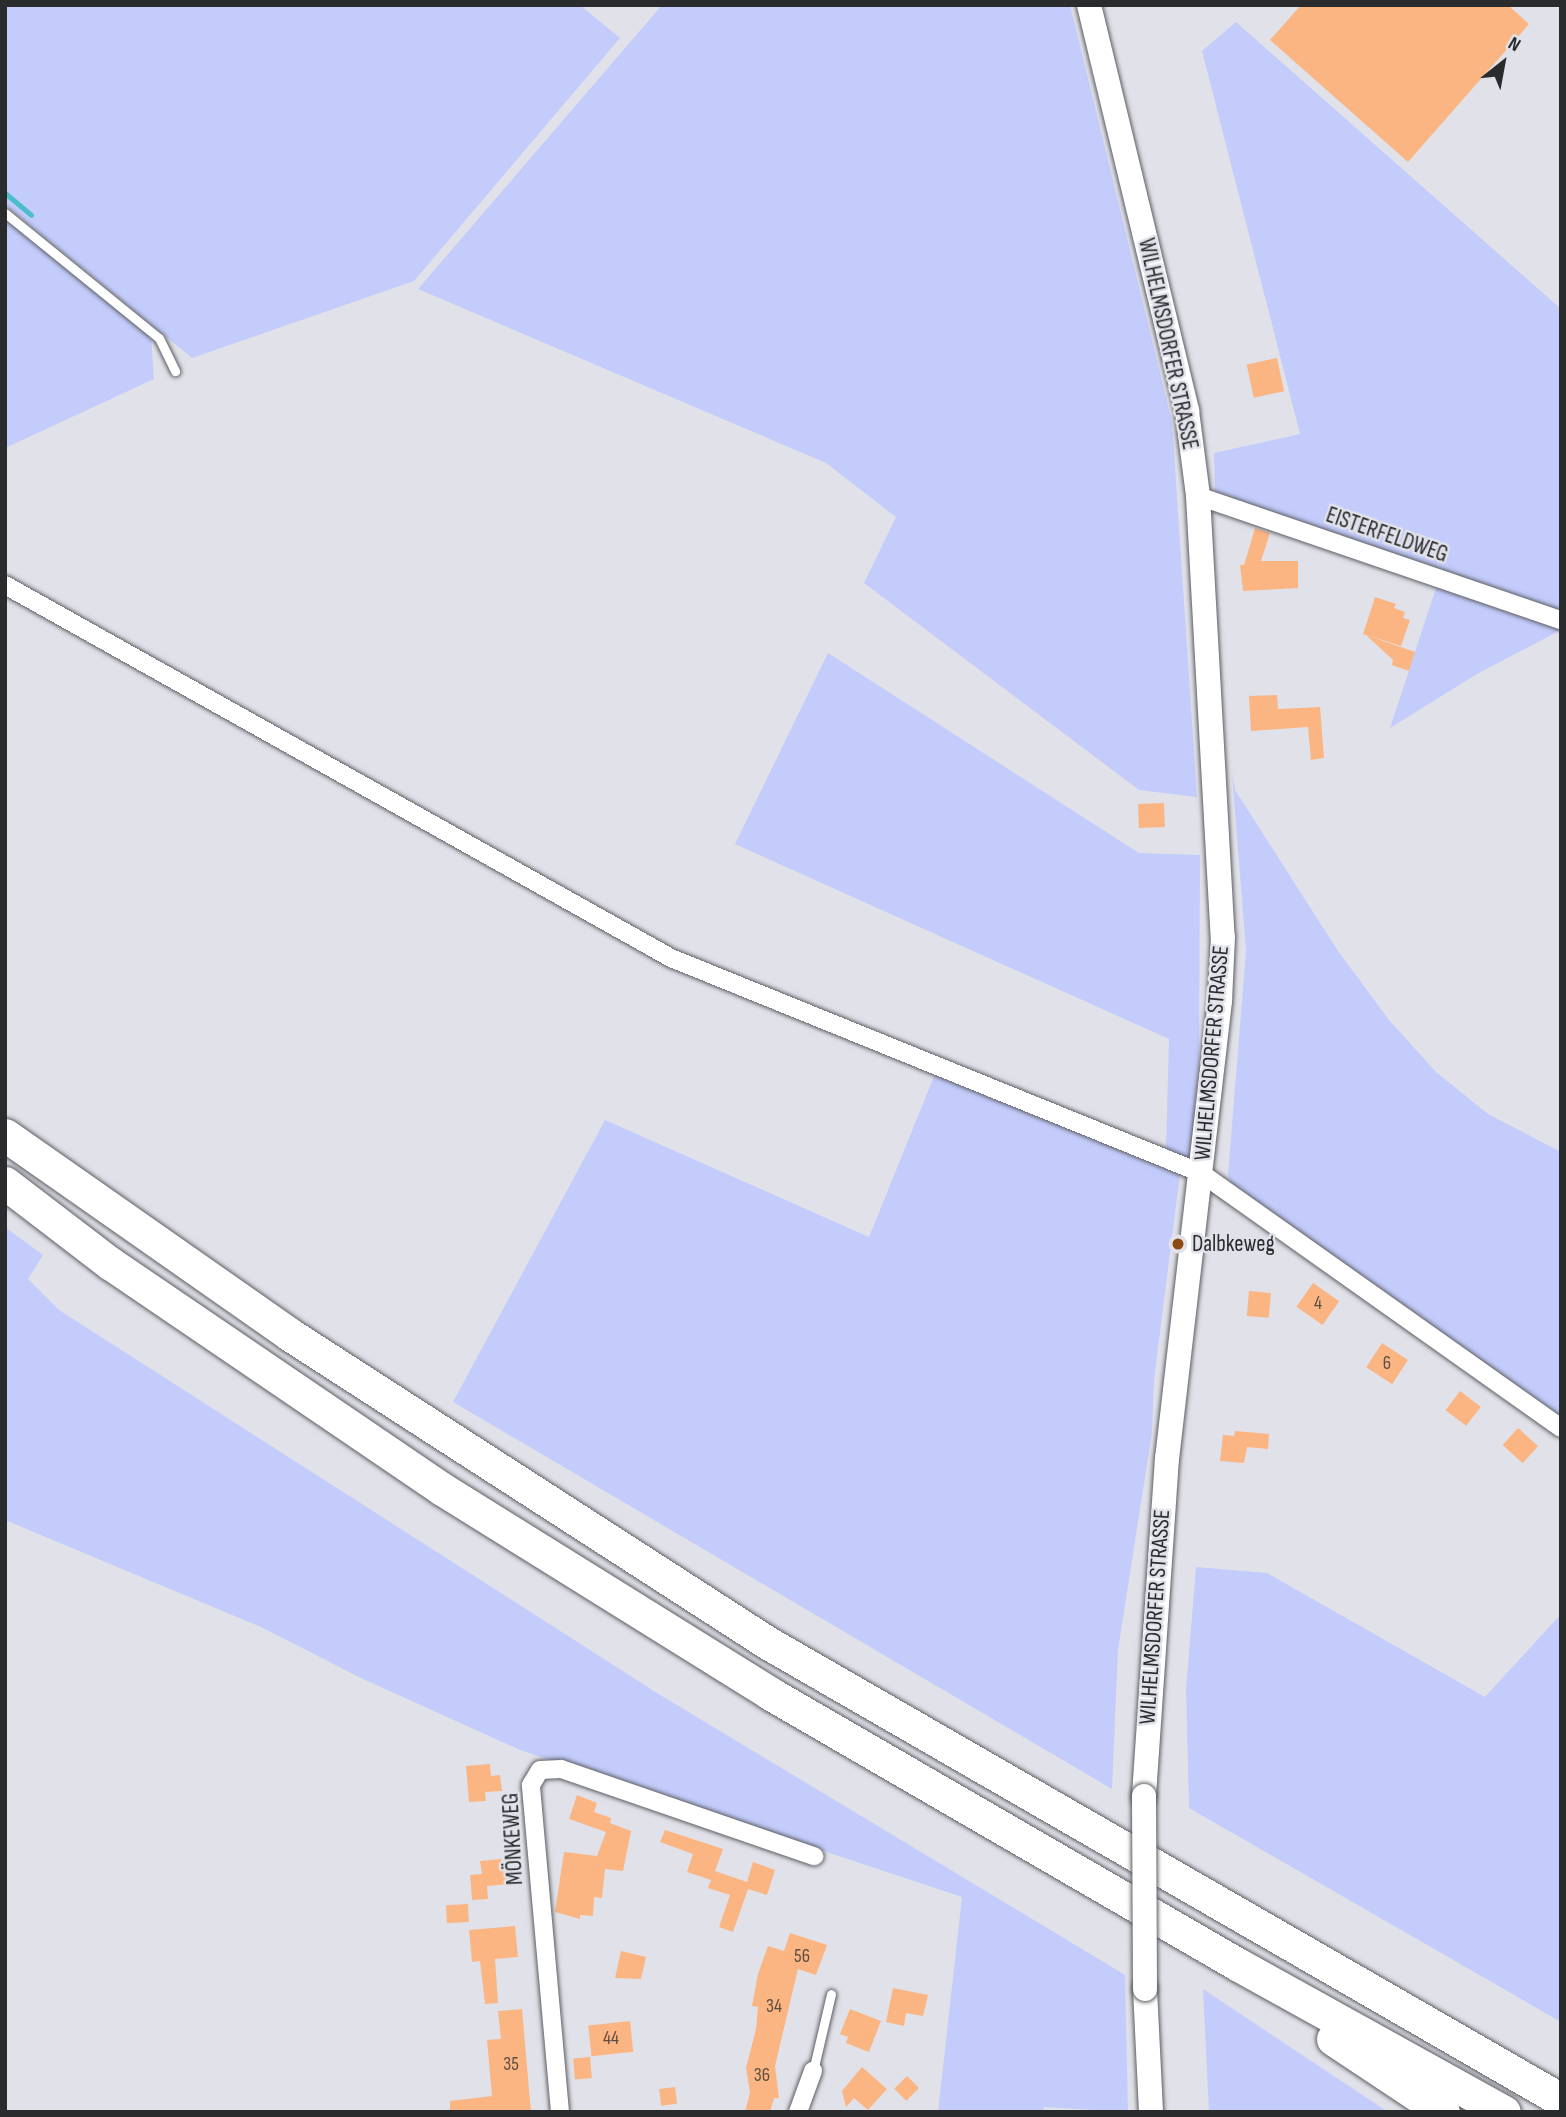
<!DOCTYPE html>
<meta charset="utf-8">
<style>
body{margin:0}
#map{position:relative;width:1566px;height:2117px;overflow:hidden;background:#e1e2e9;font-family:"Sofia Sans Condensed",sans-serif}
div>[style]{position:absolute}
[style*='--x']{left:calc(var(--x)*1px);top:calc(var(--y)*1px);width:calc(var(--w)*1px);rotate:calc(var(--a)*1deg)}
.green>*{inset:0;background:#c3ccfb}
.stream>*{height:5px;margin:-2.5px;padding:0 2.5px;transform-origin:2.5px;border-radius:2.5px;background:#4bbdcd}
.building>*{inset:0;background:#fab583;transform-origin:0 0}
.roads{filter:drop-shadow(0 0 2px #5d5e64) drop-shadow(0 0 2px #5d5e64)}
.lane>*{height:9px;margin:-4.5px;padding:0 4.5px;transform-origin:4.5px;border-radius:4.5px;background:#fff}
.street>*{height:18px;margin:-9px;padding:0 9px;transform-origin:9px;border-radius:9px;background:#fff}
.secondary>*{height:24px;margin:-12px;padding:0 12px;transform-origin:12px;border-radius:12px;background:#fff}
.highway>*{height:33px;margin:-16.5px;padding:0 16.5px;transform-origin:16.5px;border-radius:16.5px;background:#fff}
.bridges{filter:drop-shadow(0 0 2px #5d5e64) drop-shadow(0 0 2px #5d5e64)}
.secondary-bridge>*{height:24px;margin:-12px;padding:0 12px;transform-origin:12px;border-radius:12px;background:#fff}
.dots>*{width:19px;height:19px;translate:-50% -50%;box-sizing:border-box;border:4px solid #e1e2e9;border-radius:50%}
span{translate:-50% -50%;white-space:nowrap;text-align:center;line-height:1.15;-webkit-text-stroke:5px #e1e2e9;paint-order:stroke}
.number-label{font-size:19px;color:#5e4e42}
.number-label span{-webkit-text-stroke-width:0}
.street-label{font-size:23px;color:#2a2b2d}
.poi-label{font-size:23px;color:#2a2b2d}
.left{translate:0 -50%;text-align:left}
.frame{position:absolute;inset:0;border:7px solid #2a2b2d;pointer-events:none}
.north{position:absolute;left:1468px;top:28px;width:70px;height:70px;-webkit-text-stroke:5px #e1e2e9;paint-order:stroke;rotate:31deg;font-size:19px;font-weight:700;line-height:28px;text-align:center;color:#2a2b2d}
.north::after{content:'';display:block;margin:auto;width:24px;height:32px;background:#2a2b2d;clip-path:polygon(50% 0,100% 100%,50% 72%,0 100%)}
</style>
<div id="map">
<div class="green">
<div style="clip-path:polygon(5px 5px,580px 5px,620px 38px,414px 281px,192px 358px,5px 205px)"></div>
<div style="clip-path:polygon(662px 5px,1070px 5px,1172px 422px,1197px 797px,1139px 790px,864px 583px,896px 517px,826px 463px,418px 289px)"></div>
<div style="clip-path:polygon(1236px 22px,1561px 309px,1561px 615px,1215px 497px,1214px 453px,1300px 434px,1202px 51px)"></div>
<div style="clip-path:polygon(5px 219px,151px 337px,154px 379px,5px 448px)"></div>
<div style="clip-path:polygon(1437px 585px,1561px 630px,1477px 674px,1390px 728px)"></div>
<div style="clip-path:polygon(828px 653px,1139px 853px,1200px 855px,1199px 1057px,1191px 1159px,1166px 1149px,1169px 1039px,735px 844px)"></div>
<div style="clip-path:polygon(1232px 773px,1235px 790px,1338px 951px,1389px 1020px,1436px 1072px,1488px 1114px,1561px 1152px,1561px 1417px,1231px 1183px,1228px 1175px,1246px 951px)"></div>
<div style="clip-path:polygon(935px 1074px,1180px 1174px,1154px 1380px,1152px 1432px,1118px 1650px,1112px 1789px,453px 1402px,605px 1120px,869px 1237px)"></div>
<div style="clip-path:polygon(5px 1227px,43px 1255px,28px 1279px,59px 1310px,657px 1693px,1125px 1975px,1128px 2112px,1044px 2107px,1043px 2112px,938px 2112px,962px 1897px,520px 1750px,363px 1679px,261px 1627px,5px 1520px)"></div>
<div style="clip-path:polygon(1196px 1567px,1267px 1573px,1485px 1697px,1561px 1614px,1561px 2022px,1189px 1808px,1186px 1689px)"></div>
<div style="clip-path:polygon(1203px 1989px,1388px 2112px,1209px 2112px)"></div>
</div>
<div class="stream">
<div style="--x:5;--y:193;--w:34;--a:40"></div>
</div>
<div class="building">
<div style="clip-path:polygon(1301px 5px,1508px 5px,1529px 24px,1408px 162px,1270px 40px)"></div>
<div style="left:1277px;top:358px;width:34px;height:31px;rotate:78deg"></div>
<div style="clip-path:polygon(1255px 528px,1270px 533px,1261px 561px,1298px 561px,1298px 588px,1243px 591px,1240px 565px,1244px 565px)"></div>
<div style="clip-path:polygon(1375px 597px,1396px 604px,1394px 608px,1405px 612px,1403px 618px,1410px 620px,1401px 646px,1363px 634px)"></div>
<div style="clip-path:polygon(1366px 635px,1415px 652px,1409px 671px,1392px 665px,1393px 660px)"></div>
<div style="clip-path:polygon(1277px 695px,1278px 709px,1320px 707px,1324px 758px,1311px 760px,1308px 727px,1251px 731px,1249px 696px)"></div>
<div style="left:1164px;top:803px;width:24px;height:26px;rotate:88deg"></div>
<div style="left:1313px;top:1283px;width:32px;height:29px;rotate:35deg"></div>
<div style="left:1249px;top:1291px;width:22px;height:25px;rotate:5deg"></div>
<div style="left:1382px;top:1343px;width:31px;height:29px;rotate:33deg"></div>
<div style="left:1460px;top:1391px;width:26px;height:24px;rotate:37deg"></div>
<div style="left:1518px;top:1428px;width:27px;height:23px;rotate:42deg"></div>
<div style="clip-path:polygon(1235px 1431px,1269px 1434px,1268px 1449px,1247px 1447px,1244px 1463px,1220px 1461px,1223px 1435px,1234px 1436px)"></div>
<div style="clip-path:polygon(490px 1764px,491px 1776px,500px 1775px,502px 1791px,485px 1792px,486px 1801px,469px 1802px,466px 1766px)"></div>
<div style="clip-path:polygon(577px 1795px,597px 1803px,594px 1812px,611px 1818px,610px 1823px,631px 1831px,623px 1871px,605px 1869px,602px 1898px,594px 1897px,593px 1916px,580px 1915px,580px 1919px,555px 1912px,564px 1852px,597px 1856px,606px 1832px,569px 1819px)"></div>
<div style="clip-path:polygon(665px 1830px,723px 1849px,715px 1871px,747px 1882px,753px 1862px,775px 1870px,767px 1895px,748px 1889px,733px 1932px,719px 1927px,730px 1895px,708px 1888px,711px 1880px,687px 1872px,693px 1854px,660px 1842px)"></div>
<div style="clip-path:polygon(501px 1859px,502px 1864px,509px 1863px,511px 1884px,487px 1886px,488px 1899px,472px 1900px,470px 1875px,482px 1874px,480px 1861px)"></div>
<div style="left:468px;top:1904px;width:18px;height:22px;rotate:87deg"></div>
<div style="clip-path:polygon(515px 1926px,518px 1957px,495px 1959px,498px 2003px,485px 2004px,480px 1961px,472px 1962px,469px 1930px)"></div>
<div style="clip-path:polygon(790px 1933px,827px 1945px,816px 1975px,798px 1969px,775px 2066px,779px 2098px,774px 2098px,770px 2112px,745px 2112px,750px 2093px,746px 2068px,756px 2029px,758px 2007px,752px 2006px,758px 1974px,768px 1946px,784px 1951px)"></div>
<div style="clip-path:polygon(621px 1951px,646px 1957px,641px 1979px,615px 1978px)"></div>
<div style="clip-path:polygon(893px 1988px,928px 1995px,923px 2016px,906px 2013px,904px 2026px,886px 2022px)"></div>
<div style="clip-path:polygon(522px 2009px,531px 2112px,450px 2112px,450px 2101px,492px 2096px,487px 2040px,501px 2039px,498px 2011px)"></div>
<div style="clip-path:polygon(850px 2009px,881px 2021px,869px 2052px,846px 2043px,848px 2037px,840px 2034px)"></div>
<div style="left:630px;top:2021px;width:31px;height:42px;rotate:84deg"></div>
<div style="left:590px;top:2057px;width:21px;height:17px;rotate:85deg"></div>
<div style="clip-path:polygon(862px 2067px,887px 2089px,868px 2110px,854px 2098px,846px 2107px,842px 2091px)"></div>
<div style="left:907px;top:2076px;width:17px;height:18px;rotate:45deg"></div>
<div style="left:675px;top:2087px;width:17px;height:16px;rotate:83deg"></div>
</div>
<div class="roads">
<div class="lane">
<div style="--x:5;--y:213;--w:198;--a:39.1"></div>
<div style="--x:159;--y:338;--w:37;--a:64"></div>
<div style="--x:813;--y:2071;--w:79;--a:-76.8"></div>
</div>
<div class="street">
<div style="--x:1198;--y:496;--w:384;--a:18.9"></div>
<div style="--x:5;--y:585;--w:763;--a:29.25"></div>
<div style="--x:671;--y:958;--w:572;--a:22.08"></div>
<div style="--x:1201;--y:1173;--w:441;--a:35.3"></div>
<div style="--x:560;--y:2112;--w:328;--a:-95.1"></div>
<div style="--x:531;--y:1785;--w:17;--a:-59"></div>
<div style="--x:540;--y:1770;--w:21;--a:-3"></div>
<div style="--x:561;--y:1769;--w:268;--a:19"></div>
<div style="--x:798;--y:2112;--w:44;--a:-69.9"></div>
</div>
<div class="secondary">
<div style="--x:1089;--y:5;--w:418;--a:76.4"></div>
<div style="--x:1187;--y:411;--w:86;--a:82.6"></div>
<div style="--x:1198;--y:496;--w:442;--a:86.8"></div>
<div style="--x:1223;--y:937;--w:64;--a:92.7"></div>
<div style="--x:1220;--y:1001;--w:460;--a:96.6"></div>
<div style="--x:1167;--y:1458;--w:339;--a:93.9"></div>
<div style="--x:1145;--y:1989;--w:123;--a:87.2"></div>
</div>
<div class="highway">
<div style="--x:5;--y:1135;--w:347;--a:35"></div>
<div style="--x:289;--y:1334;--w:570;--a:32.83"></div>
<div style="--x:768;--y:1643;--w:915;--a:29.95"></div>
<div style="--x:5;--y:1183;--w:133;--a:37.4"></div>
<div style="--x:111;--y:1264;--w:400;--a:34.2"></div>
<div style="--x:442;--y:1489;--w:388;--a:31.9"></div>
<div style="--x:771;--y:1694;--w:539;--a:30.09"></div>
<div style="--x:1237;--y:1964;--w:305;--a:29"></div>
<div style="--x:1333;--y:2039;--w:132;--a:33.6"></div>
</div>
</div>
<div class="bridges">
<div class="secondary-bridge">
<div style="--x:1144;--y:1796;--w:193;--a:89.7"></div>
</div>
</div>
<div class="dots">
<div style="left:1178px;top:1244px;background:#8c4b15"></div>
</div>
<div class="number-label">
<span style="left:1318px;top:1304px">4</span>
<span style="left:1387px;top:1364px">6</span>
<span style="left:802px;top:1957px">56</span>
<span style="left:774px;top:2007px">34</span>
<span style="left:611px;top:2039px">44</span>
<span style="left:511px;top:2065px">35</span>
<span style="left:762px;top:2076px">36</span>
</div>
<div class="street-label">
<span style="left:1168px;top:344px;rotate:78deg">WILHELMSDORFER STRASSE</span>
<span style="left:1387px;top:535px;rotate:19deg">EISTERFELDWEG</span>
<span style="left:1212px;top:1053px;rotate:-85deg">WILHELMSDORFER STRASSE</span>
<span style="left:1155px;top:1617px;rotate:-86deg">WILHELMSDORFER STRASSE</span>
<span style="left:513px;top:1839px;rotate:-93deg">MÖNKEWEG</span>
</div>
<div class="poi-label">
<span class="left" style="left:1192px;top:1244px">Dalbkeweg</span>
</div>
<div class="frame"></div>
<div class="north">N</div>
</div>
